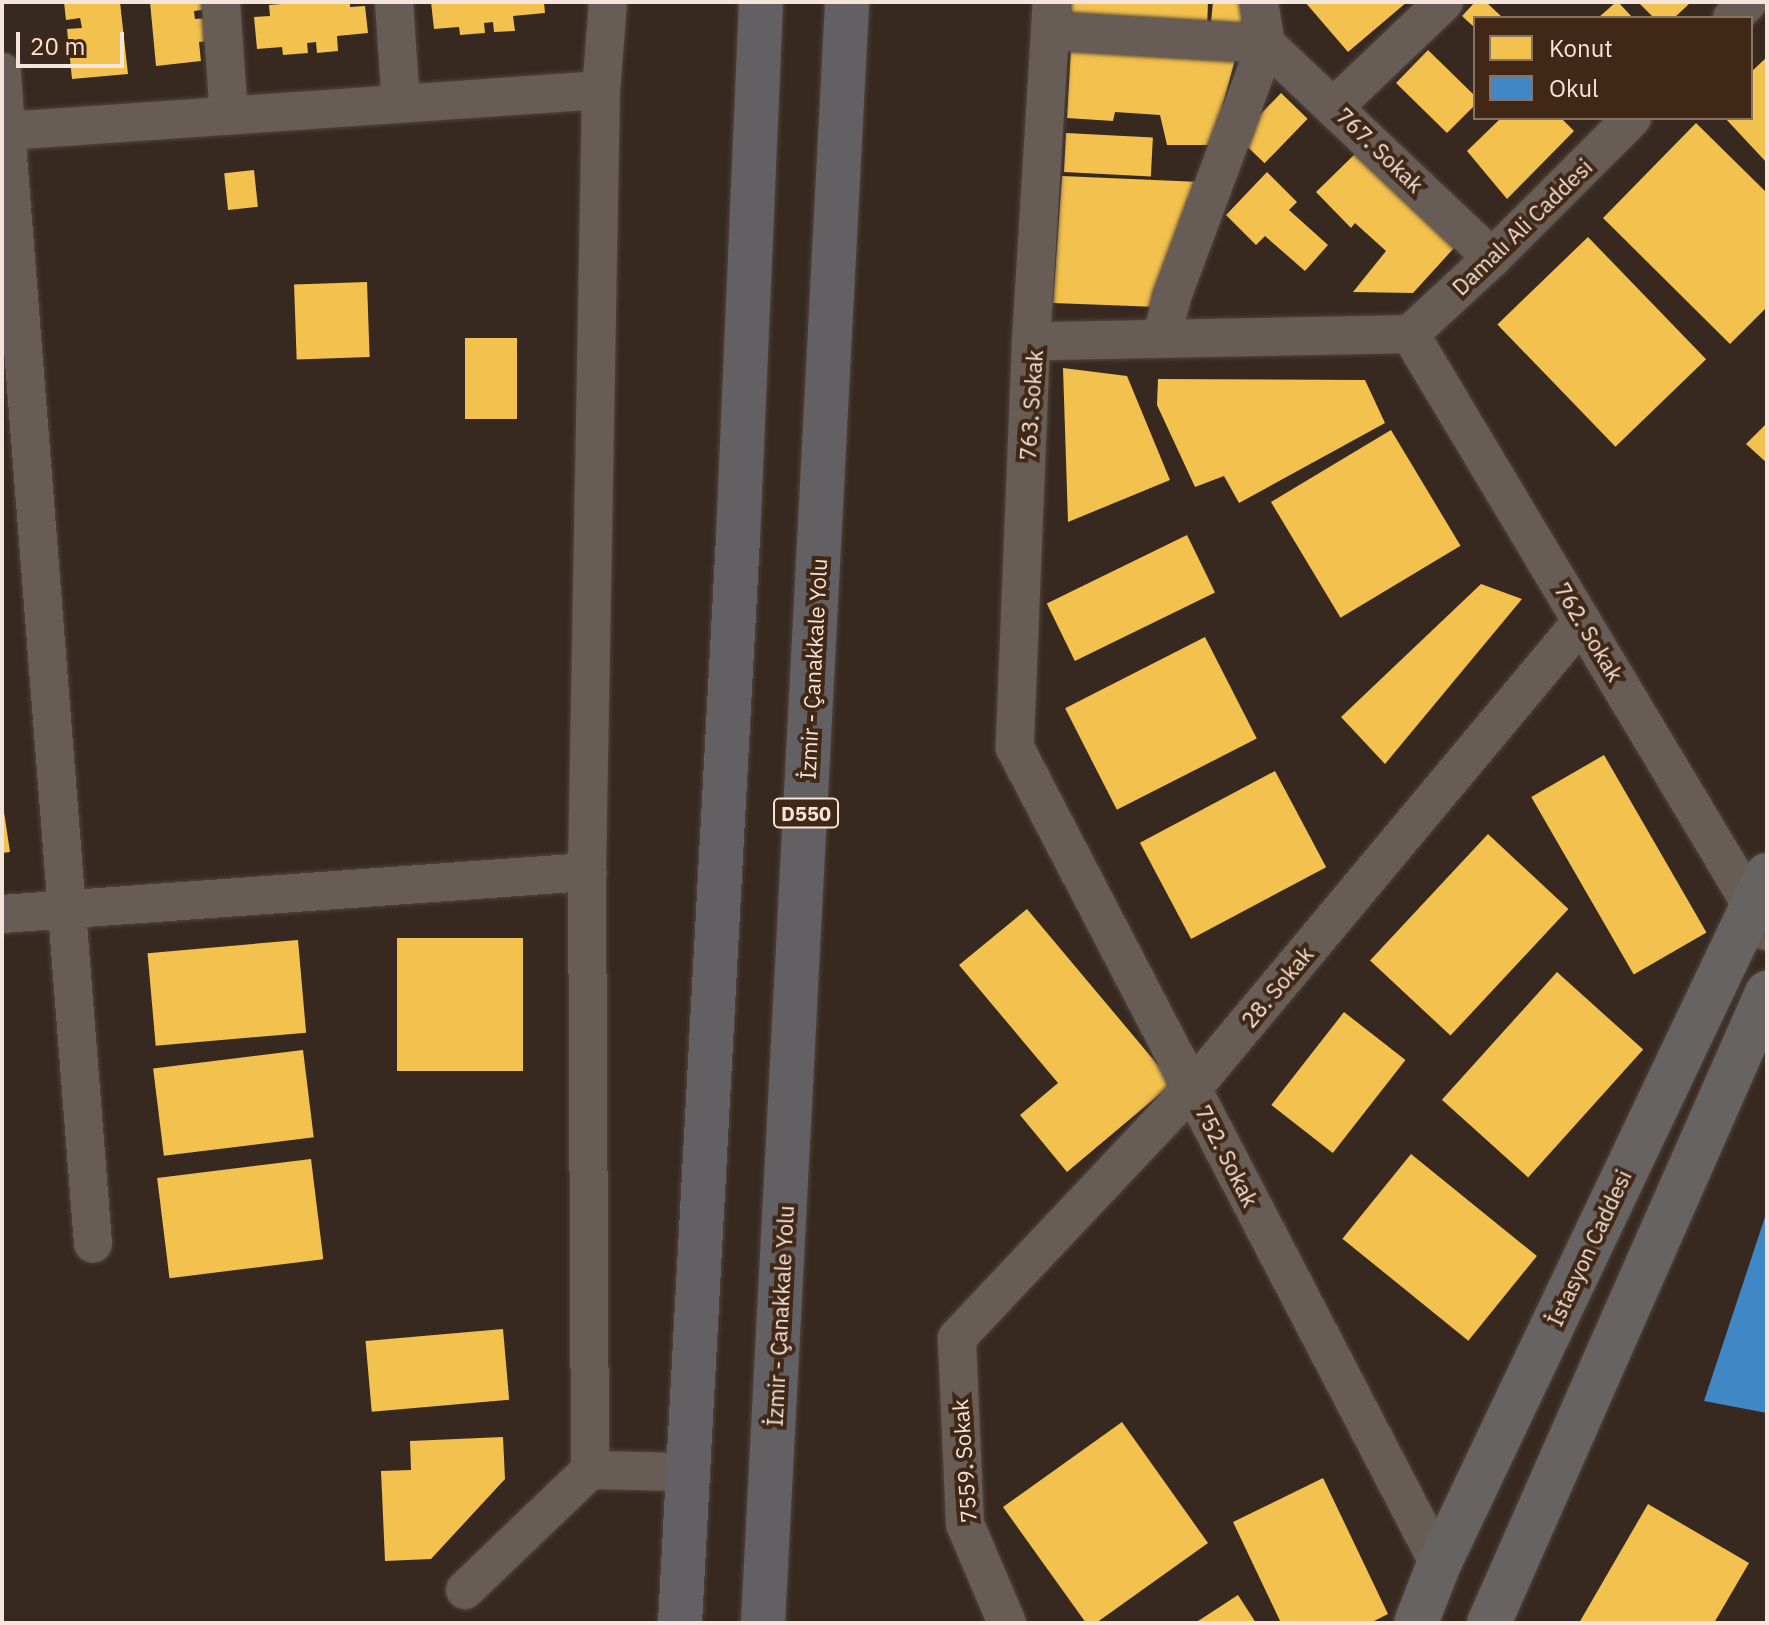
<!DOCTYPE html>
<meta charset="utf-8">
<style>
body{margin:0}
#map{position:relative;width:1769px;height:1625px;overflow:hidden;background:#372920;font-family:"IBM Plex Sans",sans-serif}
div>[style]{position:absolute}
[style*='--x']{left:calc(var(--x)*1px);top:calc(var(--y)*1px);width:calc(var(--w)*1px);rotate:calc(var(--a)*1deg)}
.homes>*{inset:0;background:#f2c14e;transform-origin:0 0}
.schools>*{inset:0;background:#3f88c5}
.roads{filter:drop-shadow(0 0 2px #51443d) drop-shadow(0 0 2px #51443d)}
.street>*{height:38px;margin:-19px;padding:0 19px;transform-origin:19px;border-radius:19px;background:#675d56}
.primary>*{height:44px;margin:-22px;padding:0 22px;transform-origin:22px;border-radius:22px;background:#686363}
.highway>*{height:44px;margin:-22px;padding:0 22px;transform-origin:22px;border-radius:22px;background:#636063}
span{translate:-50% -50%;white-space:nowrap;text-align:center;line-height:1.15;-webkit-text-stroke:8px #412716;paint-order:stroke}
.shield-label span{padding:2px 6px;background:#412716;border:2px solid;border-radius:6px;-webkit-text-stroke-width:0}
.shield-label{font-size:20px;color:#f5e4d9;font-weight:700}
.street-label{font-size:22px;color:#f5e4d9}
.frame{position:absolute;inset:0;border:4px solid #f5e4d9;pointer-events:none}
.legend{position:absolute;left:1473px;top:16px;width:280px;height:104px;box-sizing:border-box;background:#412716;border:2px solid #897364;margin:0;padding:10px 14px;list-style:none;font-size:24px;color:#f5e4d9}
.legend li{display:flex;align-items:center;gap:16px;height:40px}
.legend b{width:40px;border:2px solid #897364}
.scale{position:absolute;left:16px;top:32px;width:108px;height:36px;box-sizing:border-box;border:4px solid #f5e4d9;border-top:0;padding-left:10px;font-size:24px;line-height:28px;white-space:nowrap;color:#f5e4d9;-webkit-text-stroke:6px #412716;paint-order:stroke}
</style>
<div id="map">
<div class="homes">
<div style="clip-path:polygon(64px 2px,120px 2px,128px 74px,72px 79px,67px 29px,82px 28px,80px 18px,66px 20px)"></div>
<div style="clip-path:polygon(150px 2px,207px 2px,208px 9px,194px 11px,195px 19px,209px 18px,211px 41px,199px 42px,201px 61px,156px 66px)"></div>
<div style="clip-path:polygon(306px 2px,350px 2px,350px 7px,365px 6px,368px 33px,337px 36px,338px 51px,317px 53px,316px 42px,307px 43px,308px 53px,283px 55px,282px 47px,257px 49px,254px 17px,270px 16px,269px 5px)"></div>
<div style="clip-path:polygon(431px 2px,544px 2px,545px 13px,513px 16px,515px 31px,494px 32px,493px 22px,484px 23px,485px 33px,460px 35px,459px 27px,434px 29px)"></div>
<div style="clip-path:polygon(1071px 2px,1208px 2px,1207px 29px,1070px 17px)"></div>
<div style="clip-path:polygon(1213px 2px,1247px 2px,1244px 26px,1211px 22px)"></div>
<div style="clip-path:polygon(1305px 2px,1407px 2px,1348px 52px)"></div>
<div style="clip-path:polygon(1475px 2px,1486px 2px,1503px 18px,1475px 18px,1475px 28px,1462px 16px)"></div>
<div style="clip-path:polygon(1618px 2px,1633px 18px,1598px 18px,1616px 2px)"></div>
<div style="clip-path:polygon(1638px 2px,1687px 2px,1689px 4px,1674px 18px,1654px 18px)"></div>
<div style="clip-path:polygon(1071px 48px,1236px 56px,1212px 145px,1167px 145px,1160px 115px,1115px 112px,1113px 121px,1067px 118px)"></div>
<div style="clip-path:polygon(1428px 50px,1475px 96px,1475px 105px,1447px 133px,1396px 83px)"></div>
<div style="clip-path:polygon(1767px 57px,1767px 163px,1725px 118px,1751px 118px,1751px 72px)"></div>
<div style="left:1281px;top:93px;width:37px;height:62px;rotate:44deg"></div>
<div style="clip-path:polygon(1501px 118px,1561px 118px,1574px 131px,1507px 199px,1467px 151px)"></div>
<div style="clip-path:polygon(1696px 123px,1767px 193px,1767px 307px,1730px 344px,1603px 218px)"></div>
<div style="left:1066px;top:133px;width:87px;height:39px;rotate:3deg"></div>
<div style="clip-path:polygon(1357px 152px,1454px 248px,1413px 293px,1353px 292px,1386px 251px,1355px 223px,1351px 228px,1316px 192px)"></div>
<div style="left:254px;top:170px;width:37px;height:30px;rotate:84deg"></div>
<div style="clip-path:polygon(1267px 172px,1297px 202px,1289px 210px,1328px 245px,1305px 271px,1265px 236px,1256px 245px,1226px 215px)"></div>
<div style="clip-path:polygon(1062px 176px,1200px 182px,1158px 307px,1053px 303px)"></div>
<div style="left:1588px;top:237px;width:170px;height:126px;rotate:46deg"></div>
<div style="left:367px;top:282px;width:75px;height:73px;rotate:88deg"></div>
<div style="left:465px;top:338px;width:52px;height:81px"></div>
<div style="clip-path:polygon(1063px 368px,1127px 376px,1170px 480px,1068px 522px)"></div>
<div style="clip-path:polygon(1158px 379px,1365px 380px,1385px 423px,1239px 503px,1224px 476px,1195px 487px,1157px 405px)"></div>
<div style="clip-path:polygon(1767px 423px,1767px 463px,1746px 444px)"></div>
<div style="left:1391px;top:430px;width:135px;height:140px;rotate:59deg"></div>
<div style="left:1187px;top:535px;width:64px;height:156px;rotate:64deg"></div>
<div style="clip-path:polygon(1481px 584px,1522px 599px,1385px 764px,1341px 717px)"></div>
<div style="left:1205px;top:637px;width:114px;height:157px;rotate:63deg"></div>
<div style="left:1604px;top:755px;width:205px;height:84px;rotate:60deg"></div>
<div style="left:1275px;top:771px;width:109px;height:153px;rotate:62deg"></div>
<div style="clip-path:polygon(2px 799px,10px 852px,2px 853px)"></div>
<div style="left:1488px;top:834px;width:110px;height:173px;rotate:43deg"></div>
<div style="clip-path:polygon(1027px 909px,1173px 1083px,1067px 1172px,1020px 1115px,1058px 1083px,959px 965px)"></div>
<div style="left:397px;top:938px;width:126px;height:133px"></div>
<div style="left:298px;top:940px;width:93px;height:151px;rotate:85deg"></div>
<div style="left:1557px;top:972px;width:116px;height:172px;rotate:42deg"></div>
<div style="left:1344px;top:1012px;width:78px;height:118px;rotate:38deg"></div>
<div style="left:303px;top:1050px;width:88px;height:151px;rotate:83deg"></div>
<div style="left:1411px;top:1154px;width:162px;height:109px;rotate:39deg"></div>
<div style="left:311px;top:1159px;width:101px;height:155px;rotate:83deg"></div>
<div style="left:503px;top:1329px;width:71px;height:138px;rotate:85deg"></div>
<div style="clip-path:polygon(1122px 1422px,1208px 1543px,1096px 1623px,1086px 1623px,1003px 1507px)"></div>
<div style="clip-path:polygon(503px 1437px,505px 1479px,431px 1559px,385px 1561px,381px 1471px,411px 1470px,410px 1441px)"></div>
<div style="clip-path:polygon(1323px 1478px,1388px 1614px,1370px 1623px,1281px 1623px,1233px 1522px)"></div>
<div style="clip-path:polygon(1648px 1504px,1749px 1563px,1714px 1623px,1579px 1623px)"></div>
<div style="clip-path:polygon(1238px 1595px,1256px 1623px,1195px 1623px)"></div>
</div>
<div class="schools">
<div style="clip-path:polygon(1766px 1214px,1767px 1214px,1767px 1413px,1704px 1401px)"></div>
</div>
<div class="roads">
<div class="street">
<div style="--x:221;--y:2;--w:114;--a:86"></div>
<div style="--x:394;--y:2;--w:102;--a:86.1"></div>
<div style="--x:608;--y:2;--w:88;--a:94.5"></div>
<div style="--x:601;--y:90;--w:782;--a:91.03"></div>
<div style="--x:587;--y:872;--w:598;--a:89.71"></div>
<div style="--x:590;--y:1470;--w:98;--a:1.2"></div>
<div style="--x:1732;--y:18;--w:23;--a:-45"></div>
<div style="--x:1050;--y:31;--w:216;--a:3.4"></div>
<div style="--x:1266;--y:44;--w:311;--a:43.4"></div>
<div style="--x:2;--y:72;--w:59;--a:86.1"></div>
<div style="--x:6;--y:131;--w:596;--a:-3.94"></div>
<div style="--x:1335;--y:106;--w:151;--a:-43.7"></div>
<div style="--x:6;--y:131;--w:1116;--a:85.53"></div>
<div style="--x:1410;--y:334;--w:379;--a:178.9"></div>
<div style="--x:1031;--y:341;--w:407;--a:92.3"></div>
<div style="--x:1015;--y:748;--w:920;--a:62.54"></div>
<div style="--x:1410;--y:334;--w:696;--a:59.12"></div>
<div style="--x:1410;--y:334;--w:112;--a:-42.8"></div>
<div style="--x:1492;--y:258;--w:198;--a:-45"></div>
<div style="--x:1162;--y:337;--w:41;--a:-76"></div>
<div style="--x:1172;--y:297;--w:270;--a:-69.6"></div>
<div style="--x:1266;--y:44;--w:43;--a:-99.5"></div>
<div style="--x:1031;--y:341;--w:340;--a:-86.5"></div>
<div style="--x:2;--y:914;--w:587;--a:-4.11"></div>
<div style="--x:465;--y:1590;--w:173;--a:-43.8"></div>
<div style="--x:1007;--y:1623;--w:108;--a:-113"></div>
<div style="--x:965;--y:1524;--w:186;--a:-92.5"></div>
<div style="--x:957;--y:1338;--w:342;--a:-46.7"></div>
<div style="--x:1192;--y:1089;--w:609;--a:-50.19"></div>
</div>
<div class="primary">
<div style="--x:1416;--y:1623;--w:63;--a:-68.7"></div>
<div style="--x:1439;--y:1564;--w:763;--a:-64.54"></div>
<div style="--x:1489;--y:1623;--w:689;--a:-66.19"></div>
</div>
<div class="highway">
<div style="--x:680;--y:1623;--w:1087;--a:-86.94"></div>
<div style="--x:738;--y:538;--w:536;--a:-87.54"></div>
<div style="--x:763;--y:1623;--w:1623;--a:-87.03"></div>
</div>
</div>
<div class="shield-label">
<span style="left:806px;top:813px">D550</span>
</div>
<div class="street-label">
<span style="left:1380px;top:150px;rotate:44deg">767. Sokak</span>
<span style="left:1522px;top:227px;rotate:-44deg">Damalı Ali Caddesi</span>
<span style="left:1031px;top:405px;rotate:-86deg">763. Sokak</span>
<span style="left:1589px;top:632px;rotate:59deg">762. Sokak</span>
<span style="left:813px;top:669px;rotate:-87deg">İzmir - Çanakkale Yolu</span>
<span style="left:1277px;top:987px;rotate:-50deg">28. Sokak</span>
<span style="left:1227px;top:1156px;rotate:63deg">752. Sokak</span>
<span style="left:1589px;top:1248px;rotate:-65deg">İstasyon Caddesi</span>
<span style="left:780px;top:1316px;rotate:-87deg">İzmir - Çanakkale Yolu</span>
<span style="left:964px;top:1461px;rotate:-94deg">7559. Sokak</span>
</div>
<div class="frame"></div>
<ul class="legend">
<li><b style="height:22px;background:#f2c14e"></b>Konut</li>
<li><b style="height:22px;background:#3f88c5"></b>Okul</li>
</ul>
<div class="scale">20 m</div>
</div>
